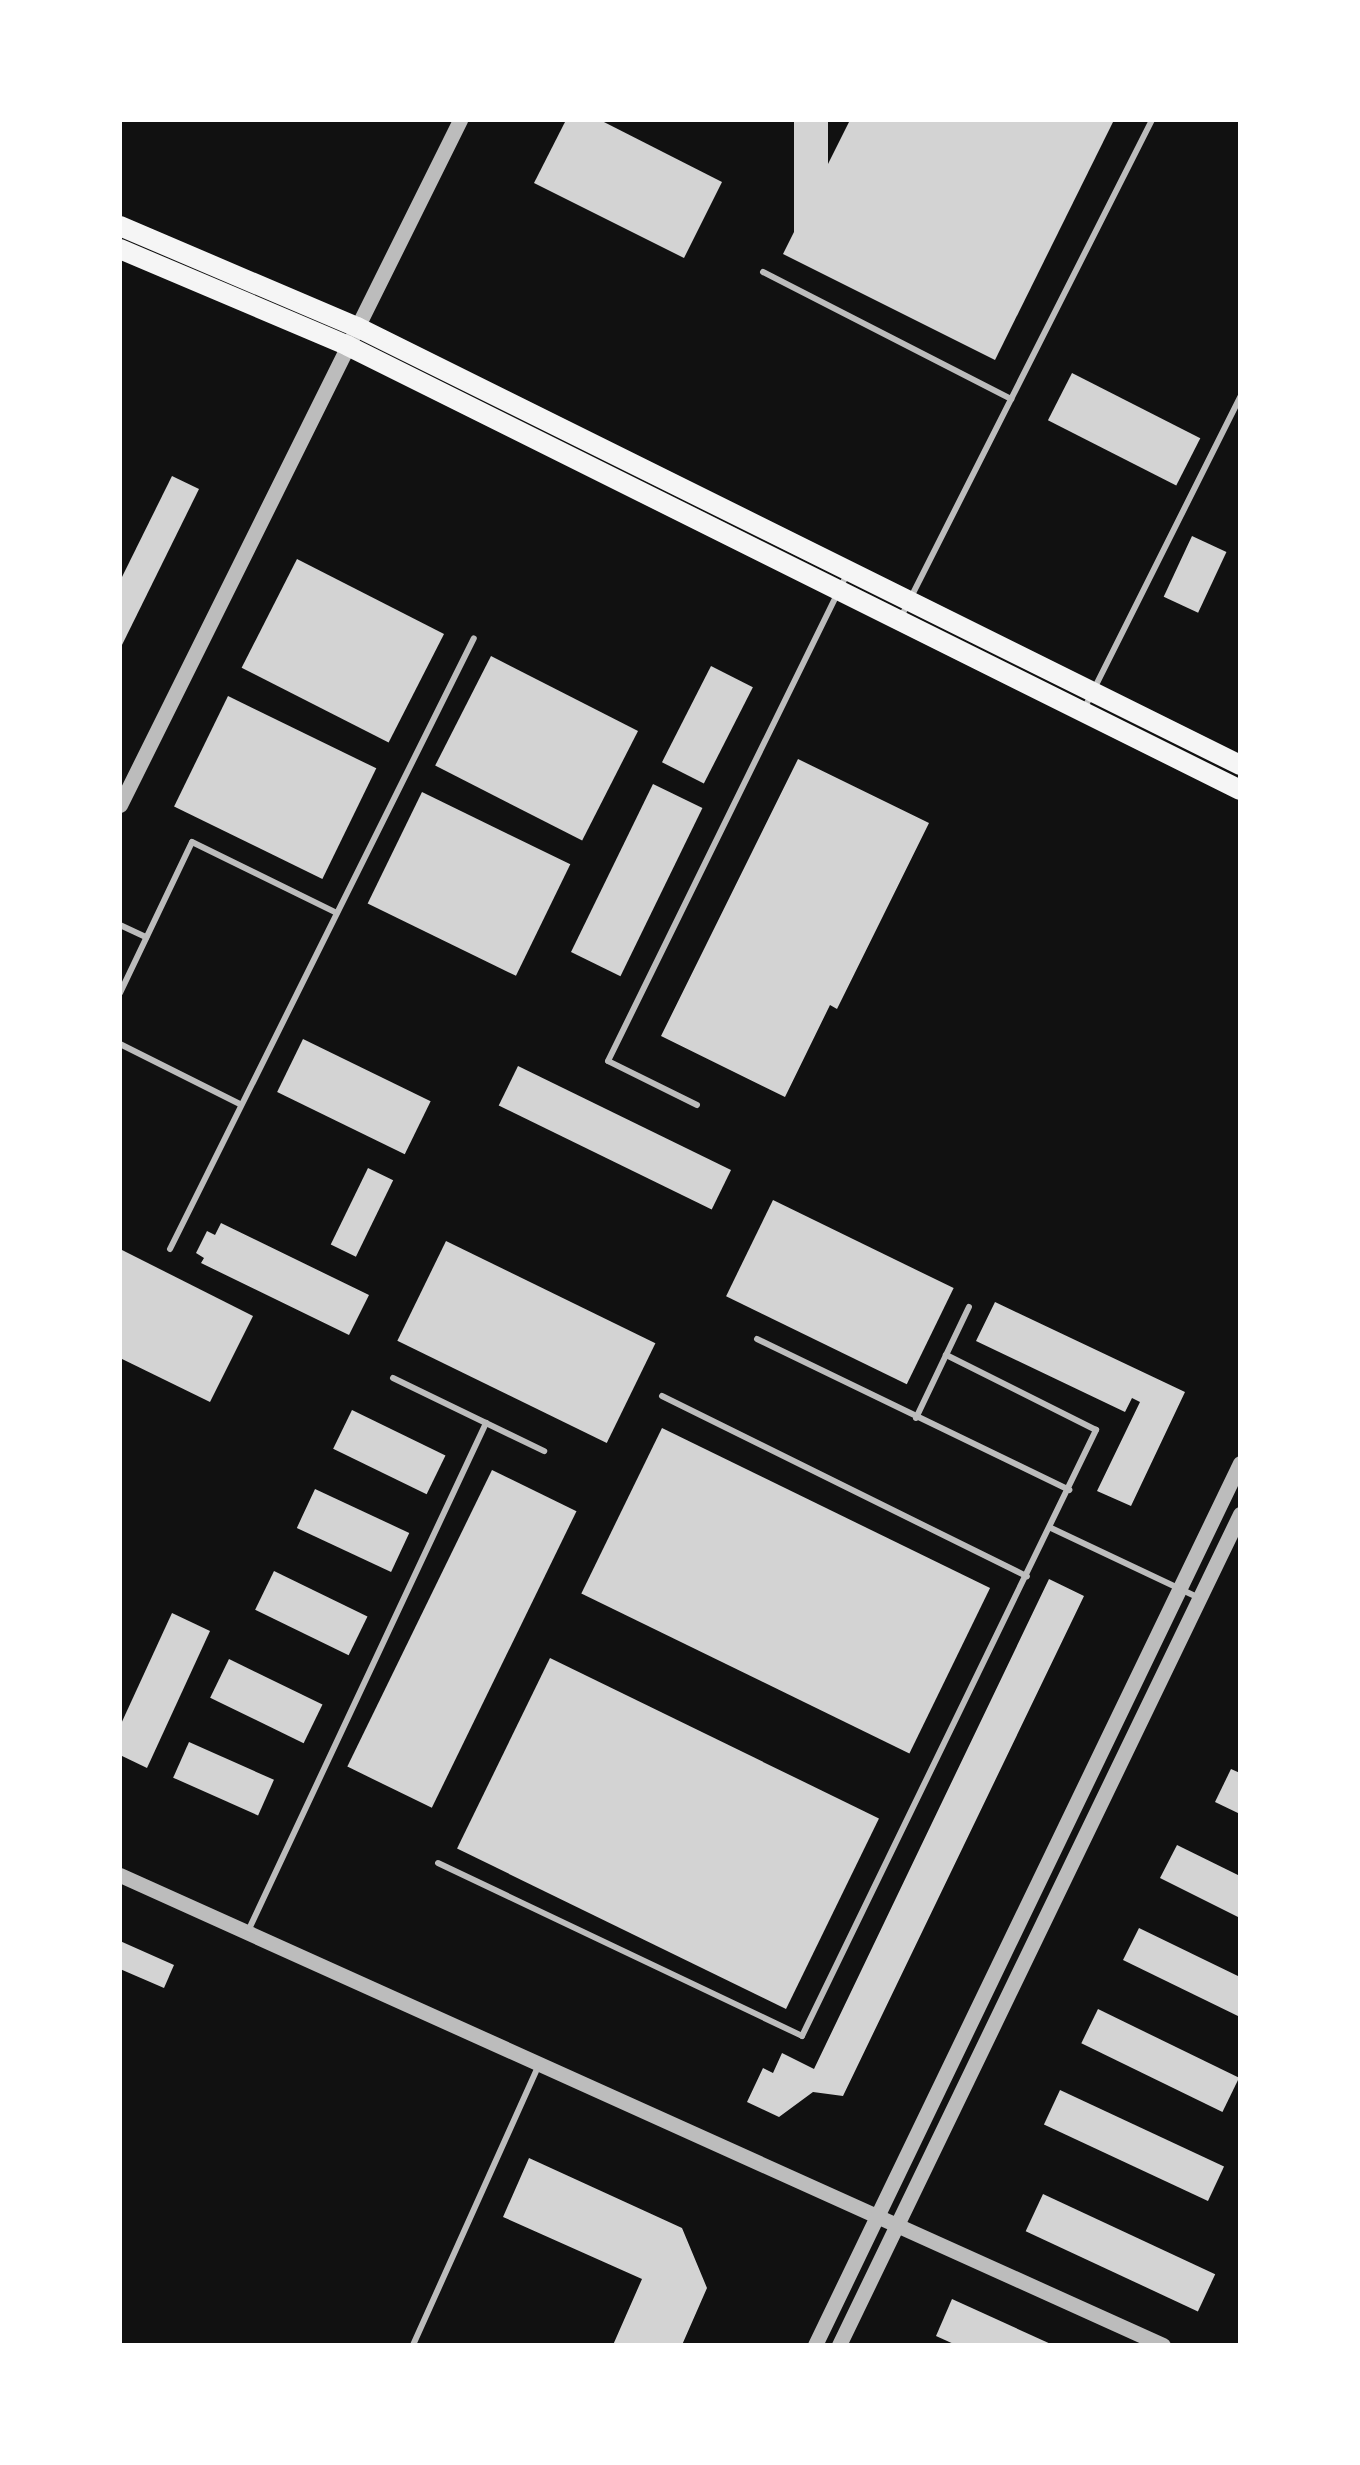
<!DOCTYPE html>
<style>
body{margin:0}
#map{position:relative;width:1360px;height:2465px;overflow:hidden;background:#111;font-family:"Nunito Sans",sans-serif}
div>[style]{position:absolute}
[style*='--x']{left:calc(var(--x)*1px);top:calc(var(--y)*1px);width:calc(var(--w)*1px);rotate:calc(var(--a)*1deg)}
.building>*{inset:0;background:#d3d3d3;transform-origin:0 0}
.service>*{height:6px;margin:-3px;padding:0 3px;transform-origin:3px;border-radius:3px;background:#bcbcbc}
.tertiary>*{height:15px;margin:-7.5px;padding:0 7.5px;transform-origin:7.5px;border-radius:7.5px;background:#bcbcbc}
.primary>*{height:20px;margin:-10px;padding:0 10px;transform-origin:10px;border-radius:10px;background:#f5f5f5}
span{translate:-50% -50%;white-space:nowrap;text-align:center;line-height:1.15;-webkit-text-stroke:9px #fff;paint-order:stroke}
.frame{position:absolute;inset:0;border:122px solid #fff;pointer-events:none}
</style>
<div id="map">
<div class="building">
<div style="clip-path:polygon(566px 120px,600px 120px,722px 182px,684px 258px,534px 183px)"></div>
<div style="left:794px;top:120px;width:34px;height:126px"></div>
<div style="clip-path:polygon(850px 120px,1114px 120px,995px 360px,783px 254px)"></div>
<div style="left:1072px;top:373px;width:144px;height:53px;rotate:27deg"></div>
<div style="clip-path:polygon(172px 476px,199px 489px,120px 649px,120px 581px)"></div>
<div style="left:1192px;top:536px;width:38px;height:67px;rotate:25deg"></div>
<div style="left:297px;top:559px;width:165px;height:122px;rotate:27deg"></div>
<div style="left:491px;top:656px;width:165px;height:123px;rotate:27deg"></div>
<div style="left:711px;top:666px;width:47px;height:108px;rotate:27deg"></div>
<div style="left:228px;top:696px;width:165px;height:123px;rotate:26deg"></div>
<div style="clip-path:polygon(798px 759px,929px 823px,837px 1009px,830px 1005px,785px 1097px,661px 1036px)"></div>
<div style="left:653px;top:784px;width:55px;height:187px;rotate:26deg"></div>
<div style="left:422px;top:792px;width:165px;height:124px;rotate:26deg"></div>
<div style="left:303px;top:1039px;width:142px;height:59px;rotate:26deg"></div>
<div style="left:518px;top:1066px;width:237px;height:44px;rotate:26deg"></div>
<div style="left:368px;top:1168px;width:28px;height:85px;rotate:26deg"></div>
<div style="left:773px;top:1200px;width:201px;height:107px;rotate:26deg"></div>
<div style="clip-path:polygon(221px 1223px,369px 1295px,349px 1335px,201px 1263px,204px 1258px,196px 1253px,207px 1231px,215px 1235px)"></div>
<div style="left:446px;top:1241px;width:233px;height:111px;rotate:26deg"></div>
<div style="clip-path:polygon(120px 1249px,253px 1316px,210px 1402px,120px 1358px)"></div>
<div style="clip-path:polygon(995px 1302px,1185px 1392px,1131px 1506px,1097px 1491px,1140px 1402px,1132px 1398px,1125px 1412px,976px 1341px)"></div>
<div style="left:352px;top:1410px;width:104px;height:43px;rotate:26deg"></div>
<div style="left:662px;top:1428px;width:365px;height:184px;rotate:26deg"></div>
<div style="left:492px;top:1470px;width:94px;height:330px;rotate:26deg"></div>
<div style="left:315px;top:1489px;width:104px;height:43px;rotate:25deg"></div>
<div style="left:274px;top:1571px;width:104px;height:43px;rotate:26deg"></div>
<div style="clip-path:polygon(1049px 1579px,1084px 1596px,843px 2096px,813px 2092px,779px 2117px,747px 2102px,763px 2068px,773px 2073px,782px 2053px,814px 2069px)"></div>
<div style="clip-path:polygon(172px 1613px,210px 1631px,147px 1768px,120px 1755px,120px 1726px)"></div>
<div style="left:550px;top:1658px;width:366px;height:212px;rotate:26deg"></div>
<div style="left:229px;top:1659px;width:104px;height:43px;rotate:26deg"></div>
<div style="left:189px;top:1742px;width:93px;height:39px;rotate:24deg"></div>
<div style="clip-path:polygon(1231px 1769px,1240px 1773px,1240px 1814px,1215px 1802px)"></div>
<div style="clip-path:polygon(1177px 1845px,1240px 1876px,1240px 1918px,1160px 1878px)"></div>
<div style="clip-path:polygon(1139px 1928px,1240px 1977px,1240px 2017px,1123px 1960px)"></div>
<div style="clip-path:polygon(120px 1941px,174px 1965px,164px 1988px,120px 1969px)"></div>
<div style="left:1098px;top:2009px;width:157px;height:38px;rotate:26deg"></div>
<div style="left:1060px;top:2090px;width:181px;height:38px;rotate:25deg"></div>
<div style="clip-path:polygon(529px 2158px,682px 2228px,707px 2288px,682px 2345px,613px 2345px,642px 2279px,503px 2217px)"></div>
<div style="left:1043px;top:2194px;width:190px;height:41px;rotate:25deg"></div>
<div style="clip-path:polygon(952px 2299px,1053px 2345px,956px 2345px,936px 2336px)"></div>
</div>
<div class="service">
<div style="--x:763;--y:272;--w:279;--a:27.1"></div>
<div style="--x:900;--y:619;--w:559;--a:-63.21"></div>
<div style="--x:1084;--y:709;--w:349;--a:-63.4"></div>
<div style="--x:120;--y:925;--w:29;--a:25"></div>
<div style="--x:120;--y:993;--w:167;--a:-64.5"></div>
<div style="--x:192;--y:842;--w:161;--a:26.1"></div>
<div style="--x:120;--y:1044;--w:134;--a:26.6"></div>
<div style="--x:697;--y:1105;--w:99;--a:-153.7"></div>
<div style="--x:608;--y:1061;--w:545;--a:-63.86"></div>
<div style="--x:170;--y:1249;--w:682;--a:-63.55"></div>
<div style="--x:757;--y:1339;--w:347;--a:25.8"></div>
<div style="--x:393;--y:1378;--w:168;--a:25.8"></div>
<div style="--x:662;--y:1396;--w:407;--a:26.3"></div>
<div style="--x:916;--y:1418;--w:123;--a:-64.5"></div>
<div style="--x:1051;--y:1528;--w:164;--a:25.3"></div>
<div style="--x:438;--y:1863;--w:403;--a:25.4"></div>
<div style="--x:802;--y:2036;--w:674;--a:-64.12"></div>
<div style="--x:1096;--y:1430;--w:168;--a:-153.4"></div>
<div style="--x:249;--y:1929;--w:559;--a:-64.9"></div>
<div style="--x:413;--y:2345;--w:308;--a:-65.8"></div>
</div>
<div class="tertiary">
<div style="--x:120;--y:805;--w:765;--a:-63.6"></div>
<div style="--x:120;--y:1875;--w:1144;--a:24.26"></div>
<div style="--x:815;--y:2345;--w:979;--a:-64.27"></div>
<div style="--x:839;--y:2345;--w:923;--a:-64.24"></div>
</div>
<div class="primary">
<div style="--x:120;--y:226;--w:258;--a:23.1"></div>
<div style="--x:357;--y:327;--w:986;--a:26.38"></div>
<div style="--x:120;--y:249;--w:248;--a:23"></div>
<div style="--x:348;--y:346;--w:996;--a:26.46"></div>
</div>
<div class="frame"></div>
</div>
